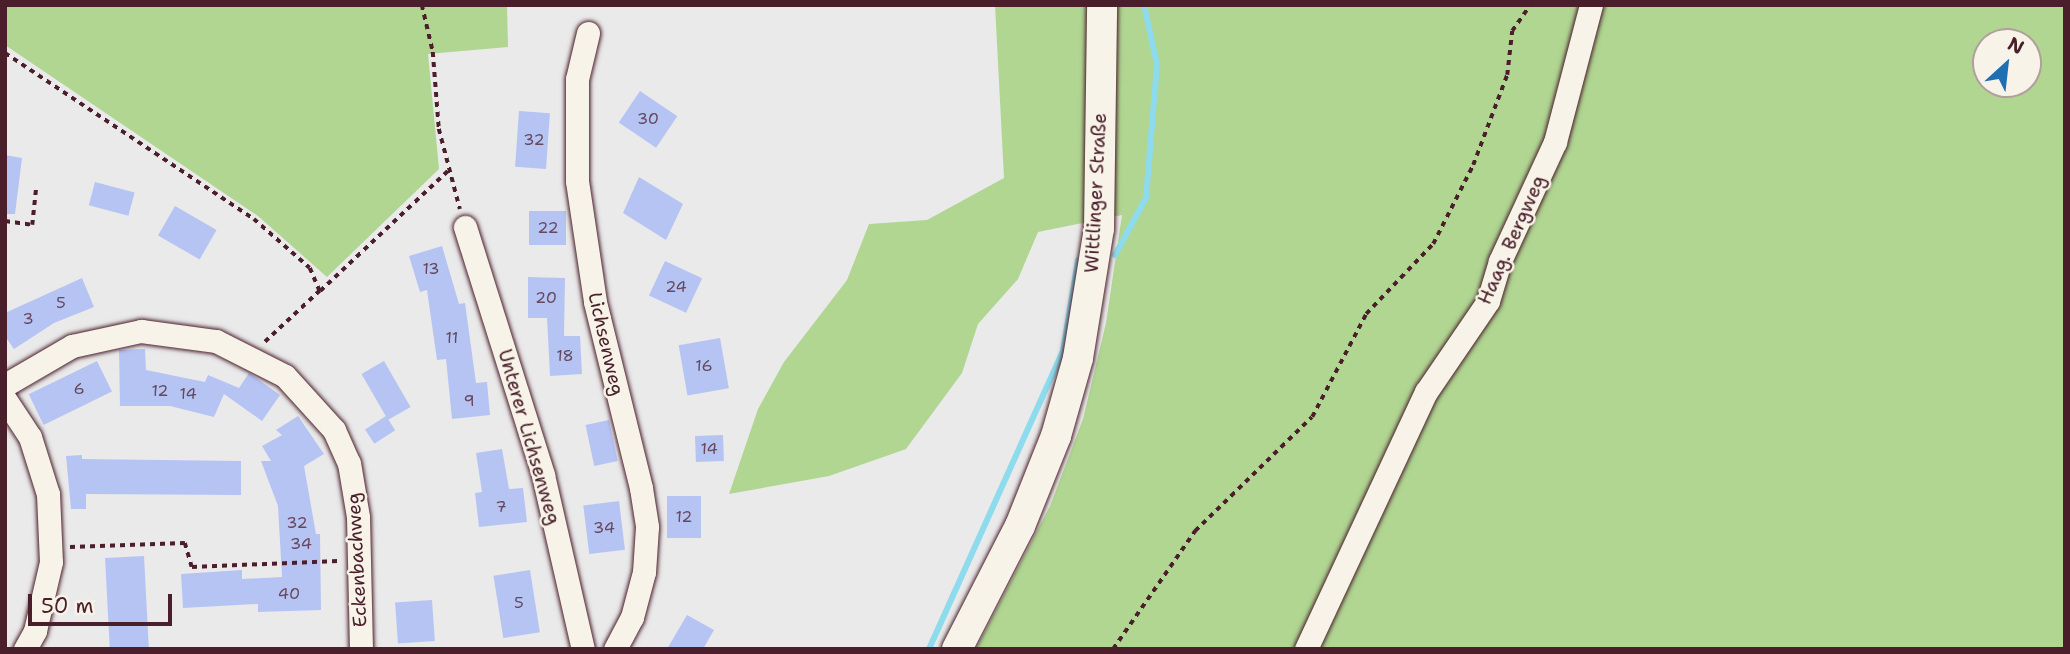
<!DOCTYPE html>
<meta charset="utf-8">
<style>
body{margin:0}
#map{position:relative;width:2070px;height:654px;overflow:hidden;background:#eaeaea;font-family:"Shantell Sans",sans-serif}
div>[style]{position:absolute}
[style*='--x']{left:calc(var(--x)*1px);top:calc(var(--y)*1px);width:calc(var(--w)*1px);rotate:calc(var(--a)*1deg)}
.green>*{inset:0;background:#b0d692}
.stream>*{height:6px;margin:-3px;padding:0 3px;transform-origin:3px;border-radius:3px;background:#8ddbec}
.building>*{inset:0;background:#b6c4f4;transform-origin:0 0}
.path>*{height:3.5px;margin-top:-1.75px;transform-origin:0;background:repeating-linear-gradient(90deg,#4a1f2b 0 5px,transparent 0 10px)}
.roads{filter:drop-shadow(0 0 2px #4a1f2b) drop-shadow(0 0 2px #4a1f2b)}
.minor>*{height:23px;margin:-11.5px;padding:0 11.5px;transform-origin:11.5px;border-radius:11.5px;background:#f7f3e8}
.tertiary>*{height:30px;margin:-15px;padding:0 15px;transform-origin:15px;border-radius:15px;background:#f7f3e8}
span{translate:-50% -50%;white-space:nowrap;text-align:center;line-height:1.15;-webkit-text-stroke:5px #f7f3e8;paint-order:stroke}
.number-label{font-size:16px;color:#65485d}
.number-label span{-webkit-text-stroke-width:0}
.street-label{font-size:19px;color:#4a1f2b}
.frame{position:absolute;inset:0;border:7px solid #4a1f2b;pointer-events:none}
.north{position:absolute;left:1972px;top:28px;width:70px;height:70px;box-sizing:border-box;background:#f7f3e8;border:2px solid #b29e9c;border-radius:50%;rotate:27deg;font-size:19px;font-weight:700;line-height:28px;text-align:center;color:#4a1f2b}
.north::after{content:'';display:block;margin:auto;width:24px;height:32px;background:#1f6fb2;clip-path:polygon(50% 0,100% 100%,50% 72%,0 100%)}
.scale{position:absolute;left:28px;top:594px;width:144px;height:32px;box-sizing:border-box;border:4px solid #4a1f2b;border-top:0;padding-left:9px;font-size:21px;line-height:24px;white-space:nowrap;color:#4a1f2b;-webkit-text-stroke:5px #f7f3e8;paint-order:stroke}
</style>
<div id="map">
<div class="green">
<div style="clip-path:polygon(5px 5px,507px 5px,508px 47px,428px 54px,439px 169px,327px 277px,258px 216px,5px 45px)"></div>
<div style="clip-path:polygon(evenodd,995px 5px,2065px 5px,2065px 649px,976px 649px,1050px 506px,1083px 419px,1106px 323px,1122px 215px,1038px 232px,1018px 279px,978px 324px,962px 373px,906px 449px,829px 476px,729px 494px,758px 409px,784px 362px,847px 280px,869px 224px,927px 220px,1004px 178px,995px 5px,1986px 42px,2028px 42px,2028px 84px,1986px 84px,1986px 42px)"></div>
</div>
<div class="stream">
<div style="--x:1115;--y:255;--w:65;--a:-61.5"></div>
<div style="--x:1146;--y:198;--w:133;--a:-85.3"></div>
<div style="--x:1157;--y:65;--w:61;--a:-102.2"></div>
<div style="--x:929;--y:649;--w:327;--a:-65.8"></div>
<div style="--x:1063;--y:351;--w:92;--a:-80.6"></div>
</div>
<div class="building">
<div style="left:640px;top:91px;width:45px;height:38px;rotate:34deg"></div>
<div style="left:519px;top:111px;width:31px;height:56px;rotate:4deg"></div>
<div style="clip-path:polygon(5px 155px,22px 158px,15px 214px,5px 214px)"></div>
<div style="clip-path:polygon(639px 177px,683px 204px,666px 240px,623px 213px)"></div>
<div style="left:95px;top:182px;width:41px;height:24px;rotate:15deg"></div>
<div style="left:175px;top:206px;width:48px;height:34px;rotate:30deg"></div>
<div style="left:529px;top:211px;width:37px;height:34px"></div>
<div style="clip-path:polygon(442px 246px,459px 304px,465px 303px,476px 383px,487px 382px,490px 415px,452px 419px,446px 359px,437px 360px,427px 290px,420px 292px,409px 256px)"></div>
<div style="left:665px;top:261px;width:41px;height:38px;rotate:25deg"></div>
<div style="clip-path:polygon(528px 277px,565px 278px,564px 336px,580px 336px,582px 374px,550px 376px,547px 318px,528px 318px)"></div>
<div style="clip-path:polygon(82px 278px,94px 307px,54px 323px,14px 349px,5px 336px,5px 313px)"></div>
<div style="left:720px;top:338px;width:51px;height:42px;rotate:80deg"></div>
<div style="clip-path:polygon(145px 349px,146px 370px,205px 382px,208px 375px,239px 388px,249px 373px,280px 395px,262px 421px,224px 394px,214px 417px,170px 406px,120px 406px,119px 350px)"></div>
<div style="left:97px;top:361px;width:34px;height:76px;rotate:64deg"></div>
<div style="left:384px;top:361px;width:53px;height:26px;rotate:60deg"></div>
<div style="clip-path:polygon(298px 416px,324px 454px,304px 466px,316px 534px,320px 534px,321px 610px,258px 612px,258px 604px,183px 608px,181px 574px,242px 570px,242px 579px,282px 577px,278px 506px,261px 461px,271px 461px,262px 446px,282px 435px,276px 430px)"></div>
<div style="left:386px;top:416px;width:17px;height:25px;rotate:57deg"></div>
<div style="left:609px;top:420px;width:42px;height:24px;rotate:78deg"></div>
<div style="left:723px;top:435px;width:26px;height:28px;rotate:88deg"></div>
<div style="clip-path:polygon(502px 449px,509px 489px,523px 488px,527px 522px,479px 527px,475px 493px,482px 492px,476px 453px)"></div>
<div style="clip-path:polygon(82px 455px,82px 459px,241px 461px,241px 495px,86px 494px,86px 509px,71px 509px,66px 456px)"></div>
<div style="left:701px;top:496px;width:42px;height:34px;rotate:90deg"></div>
<div style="left:619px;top:501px;width:49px;height:36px;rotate:83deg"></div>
<div style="left:144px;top:556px;width:93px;height:39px;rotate:87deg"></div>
<div style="left:530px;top:570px;width:63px;height:37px;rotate:81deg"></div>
<div style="left:432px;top:600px;width:41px;height:37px;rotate:86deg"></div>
<div style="clip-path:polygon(687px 615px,714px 630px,703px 649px,667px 649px)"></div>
</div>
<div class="path">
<div style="--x:422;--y:5;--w:48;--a:76.8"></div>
<div style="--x:433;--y:52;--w:77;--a:85.5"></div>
<div style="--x:439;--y:129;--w:83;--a:75.3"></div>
<div style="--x:5;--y:53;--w:299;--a:33.7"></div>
<div style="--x:254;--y:219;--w:74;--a:41.2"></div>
<div style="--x:310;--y:268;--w:25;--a:67"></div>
<div style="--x:320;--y:291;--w:78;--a:137.1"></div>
<div style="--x:5;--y:221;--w:27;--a:8"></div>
<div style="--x:32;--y:225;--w:36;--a:-84"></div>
<div style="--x:320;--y:291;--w:177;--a:-43.2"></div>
<div style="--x:70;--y:547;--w:115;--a:-2"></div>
<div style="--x:185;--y:543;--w:25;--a:74"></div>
<div style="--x:192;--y:567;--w:146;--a:-2.4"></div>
<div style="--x:1113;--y:649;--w:144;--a:-55.2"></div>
<div style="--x:1195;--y:531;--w:163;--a:-44.3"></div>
<div style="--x:1312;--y:417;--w:116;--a:-62.3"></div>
<div style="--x:1366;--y:314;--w:97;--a:-46.3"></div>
<div style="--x:1433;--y:244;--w:89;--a:-63.1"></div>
<div style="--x:1473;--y:165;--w:96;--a:-69.3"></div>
<div style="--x:1507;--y:75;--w:44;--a:-83.5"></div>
<div style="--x:1512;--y:31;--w:32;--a:-55"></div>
</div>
<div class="roads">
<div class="minor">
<div style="--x:588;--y:33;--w:47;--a:103.4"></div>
<div style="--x:577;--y:79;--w:102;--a:90"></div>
<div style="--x:577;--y:181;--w:122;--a:81.5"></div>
<div style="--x:595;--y:302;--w:192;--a:76.1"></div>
<div style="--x:641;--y:488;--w:39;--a:81"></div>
<div style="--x:647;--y:527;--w:45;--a:93.8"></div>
<div style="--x:644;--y:572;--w:47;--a:104.9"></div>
<div style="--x:632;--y:617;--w:36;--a:118"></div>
<div style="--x:465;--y:227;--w:260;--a:72.5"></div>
<div style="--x:543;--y:475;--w:179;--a:77.1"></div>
<div style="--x:5;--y:385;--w:78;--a:-30.2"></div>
<div style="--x:72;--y:346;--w:71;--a:-12.3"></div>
<div style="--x:141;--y:331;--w:76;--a:7.6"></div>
<div style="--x:216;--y:341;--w:77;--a:26.9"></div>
<div style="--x:285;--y:376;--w:73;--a:47.8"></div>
<div style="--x:334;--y:430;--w:36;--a:66"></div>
<div style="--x:349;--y:463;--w:55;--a:80.5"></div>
<div style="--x:358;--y:517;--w:132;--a:88.7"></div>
<div style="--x:5;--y:399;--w:45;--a:56.7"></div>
<div style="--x:30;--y:437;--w:60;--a:72.5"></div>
<div style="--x:48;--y:494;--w:68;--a:87.5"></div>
<div style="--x:51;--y:562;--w:71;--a:103.1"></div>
<div style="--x:35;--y:631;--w:21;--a:119"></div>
<div style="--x:1306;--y:649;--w:284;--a:-65"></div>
<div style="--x:1426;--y:392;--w:110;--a:-55.7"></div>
<div style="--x:1488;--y:301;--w:42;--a:-73.3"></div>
<div style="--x:1500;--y:261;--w:131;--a:-65.2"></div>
<div style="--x:1555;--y:142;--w:142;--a:-75.3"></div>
</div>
<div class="tertiary">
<div style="--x:957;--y:649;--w:138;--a:-62.9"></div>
<div style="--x:1020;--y:526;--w:97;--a:-68.2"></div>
<div style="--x:1056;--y:436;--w:81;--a:-74.2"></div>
<div style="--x:1078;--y:358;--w:131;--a:-80.8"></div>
<div style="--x:1099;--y:229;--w:224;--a:-89.2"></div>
</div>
</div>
<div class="number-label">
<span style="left:648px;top:119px">30</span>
<span style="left:534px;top:140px">32</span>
<span style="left:548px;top:228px">22</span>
<span style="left:431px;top:269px">13</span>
<span style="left:676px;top:287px">24</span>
<span style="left:546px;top:298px">20</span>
<span style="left:61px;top:303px">5</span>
<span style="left:28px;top:319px">3</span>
<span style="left:452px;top:338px">11</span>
<span style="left:565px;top:356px">18</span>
<span style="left:704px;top:366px">16</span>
<span style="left:79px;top:389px">6</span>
<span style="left:160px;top:391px">12</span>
<span style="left:188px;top:394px">14</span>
<span style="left:469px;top:401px">9</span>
<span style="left:709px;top:449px">14</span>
<span style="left:501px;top:507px">7</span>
<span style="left:684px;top:517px">12</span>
<span style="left:297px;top:523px">32</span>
<span style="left:604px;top:528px">34</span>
<span style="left:301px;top:544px">34</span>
<span style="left:289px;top:594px">40</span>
<span style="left:519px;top:603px">5</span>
</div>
<div class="street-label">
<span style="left:1096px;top:193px;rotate:-87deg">Wittlinger Straße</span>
<span style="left:1512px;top:240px;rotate:-66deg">Haag. Bergweg</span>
<span style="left:606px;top:344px;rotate:77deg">Lichsenweg</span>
<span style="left:529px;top:437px;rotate:74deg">Unterer Lichsenweg</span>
<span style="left:357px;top:560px;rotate:-93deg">Eckenbachweg</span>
</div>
<div class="frame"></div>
<div class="north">N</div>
<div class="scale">50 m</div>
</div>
